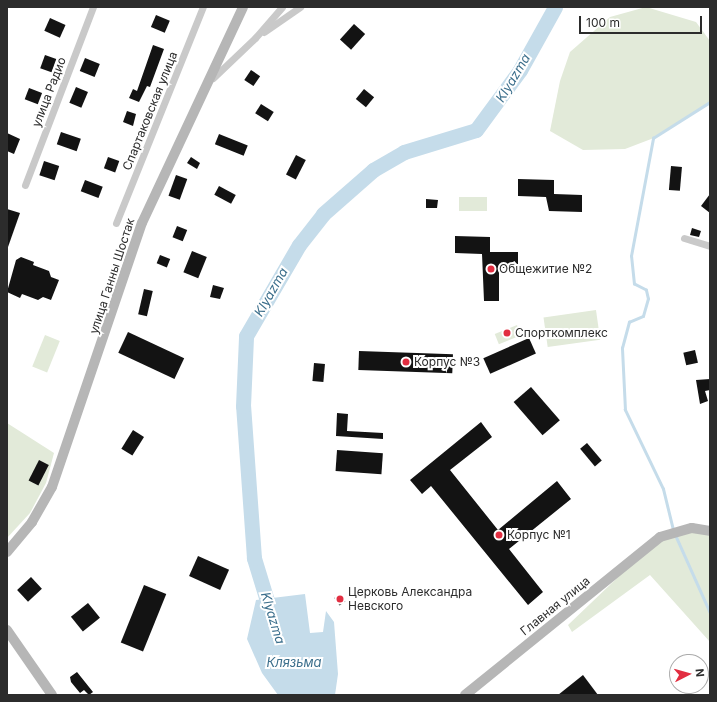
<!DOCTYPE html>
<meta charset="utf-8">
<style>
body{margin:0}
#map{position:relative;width:717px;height:702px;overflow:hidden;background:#fff;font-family:Inter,sans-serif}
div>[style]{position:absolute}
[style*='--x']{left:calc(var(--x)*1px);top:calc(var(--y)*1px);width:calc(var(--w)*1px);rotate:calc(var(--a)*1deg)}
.green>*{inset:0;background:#e2ead9;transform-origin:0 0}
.water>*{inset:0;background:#c5dcea}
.stream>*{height:2.5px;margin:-1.25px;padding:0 1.25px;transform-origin:1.25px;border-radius:1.25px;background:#c5dcea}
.river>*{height:15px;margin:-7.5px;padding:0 7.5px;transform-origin:7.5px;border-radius:7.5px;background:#c5dcea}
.building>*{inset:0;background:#131313;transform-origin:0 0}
.minor>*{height:7px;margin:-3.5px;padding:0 3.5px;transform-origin:3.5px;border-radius:3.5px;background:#c9c9c9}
.secondary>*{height:10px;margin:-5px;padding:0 5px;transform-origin:5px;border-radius:5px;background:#b6b6b6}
.dots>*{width:11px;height:11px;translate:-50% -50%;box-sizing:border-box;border:2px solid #fff;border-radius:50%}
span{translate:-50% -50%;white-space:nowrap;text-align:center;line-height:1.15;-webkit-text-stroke:4px #fff;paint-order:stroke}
.street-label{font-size:12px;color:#2c2c2c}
.poi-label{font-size:12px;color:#2c2c2c}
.left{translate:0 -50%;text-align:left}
.water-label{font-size:13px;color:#3c6f8c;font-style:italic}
.frame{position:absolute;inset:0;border:8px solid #2c2c2c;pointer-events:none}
.north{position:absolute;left:669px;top:654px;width:40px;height:40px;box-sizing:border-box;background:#fff;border:1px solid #ababab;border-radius:50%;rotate:84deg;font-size:11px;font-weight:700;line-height:16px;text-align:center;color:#2c2c2c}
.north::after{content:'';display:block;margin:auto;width:14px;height:18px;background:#e22e41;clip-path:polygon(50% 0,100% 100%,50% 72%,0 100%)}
.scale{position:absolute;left:579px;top:16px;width:123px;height:18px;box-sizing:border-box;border:2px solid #2c2c2c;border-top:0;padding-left:5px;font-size:12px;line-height:14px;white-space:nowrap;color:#2c2c2c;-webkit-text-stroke:3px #fff;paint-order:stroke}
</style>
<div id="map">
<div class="green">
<div style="clip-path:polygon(646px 7px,696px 22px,710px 41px,710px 102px,659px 136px,625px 149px,583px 150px,550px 131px,560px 81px,570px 52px,610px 17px)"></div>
<div style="left:459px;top:197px;width:28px;height:14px"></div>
<div style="left:596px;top:310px;width:30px;height:53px;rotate:82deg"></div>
<div style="left:517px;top:325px;width:11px;height:24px;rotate:68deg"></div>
<div style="left:45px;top:335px;width:16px;height:34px;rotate:22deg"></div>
<div style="clip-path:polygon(7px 423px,54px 453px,46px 483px,30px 513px,7px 538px)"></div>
<div style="clip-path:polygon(692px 528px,710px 531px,710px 642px,650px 575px,572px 632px,568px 625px,660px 537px)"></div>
</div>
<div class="water">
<div style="clip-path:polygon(305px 594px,310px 633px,323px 632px,326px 611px,334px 622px,338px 674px,335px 695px,278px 695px,262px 673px,247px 639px,256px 600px)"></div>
</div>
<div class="stream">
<div style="--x:673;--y:530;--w:42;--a:-103.7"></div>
<div style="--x:663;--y:489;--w:88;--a:-115.7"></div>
<div style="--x:625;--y:410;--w:62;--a:-92.8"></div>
<div style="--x:622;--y:348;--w:27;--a:-75"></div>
<div style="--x:629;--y:322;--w:15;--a:-23"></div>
<div style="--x:643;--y:316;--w:18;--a:-74"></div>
<div style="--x:648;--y:299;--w:9;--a:-103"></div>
<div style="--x:646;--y:290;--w:13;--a:-153"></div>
<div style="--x:634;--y:284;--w:28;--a:-96"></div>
<div style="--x:631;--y:256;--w:120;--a:-79.4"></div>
<div style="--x:653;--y:138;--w:67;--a:-32.3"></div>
<div style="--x:676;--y:536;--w:83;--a:65.9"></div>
</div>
<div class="river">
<div style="--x:272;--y:617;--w:62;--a:-107"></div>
<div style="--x:254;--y:558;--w:152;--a:-94.1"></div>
<div style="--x:243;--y:406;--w:70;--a:-87.5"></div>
<div style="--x:246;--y:336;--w:105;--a:-59.8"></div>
<div style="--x:299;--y:245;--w:39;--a:-52"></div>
<div style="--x:323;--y:214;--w:67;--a:-41.3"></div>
<div style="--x:373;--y:170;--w:36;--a:-30"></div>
<div style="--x:404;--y:152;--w:75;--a:-17"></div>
<div style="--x:476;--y:130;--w:74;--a:-53.7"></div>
<div style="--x:520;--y:70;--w:72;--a:-60.9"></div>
</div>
<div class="building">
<div style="left:156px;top:15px;width:15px;height:13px;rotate:23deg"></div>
<div style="left:50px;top:18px;width:17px;height:14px;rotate:24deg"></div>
<div style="left:354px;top:24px;width:15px;height:21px;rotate:42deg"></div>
<div style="clip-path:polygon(153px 45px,164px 49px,150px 87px,147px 86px,139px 102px,129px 98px,133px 89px,137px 91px)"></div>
<div style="left:45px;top:55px;width:12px;height:14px;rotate:20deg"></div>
<div style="left:85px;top:58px;width:16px;height:14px;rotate:22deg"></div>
<div style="left:251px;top:70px;width:11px;height:12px;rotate:34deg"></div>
<div style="left:76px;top:87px;width:13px;height:17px;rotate:23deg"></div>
<div style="left:29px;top:88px;width:14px;height:12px;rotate:21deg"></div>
<div style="left:364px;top:89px;width:13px;height:13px;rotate:39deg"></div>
<div style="left:261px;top:104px;width:15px;height:11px;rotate:32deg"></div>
<div style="clip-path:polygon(127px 111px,136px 114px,133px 126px,123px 122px)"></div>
<div style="left:61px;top:132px;width:21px;height:13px;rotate:19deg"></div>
<div style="clip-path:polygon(7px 133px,20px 139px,14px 154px,7px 151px)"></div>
<div style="left:219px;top:134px;width:31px;height:11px;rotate:22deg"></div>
<div style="left:296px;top:155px;width:11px;height:22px;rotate:27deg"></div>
<div style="left:108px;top:157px;width:12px;height:12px;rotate:20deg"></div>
<div style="clip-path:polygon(191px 157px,200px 163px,197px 169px,187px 163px)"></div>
<div style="left:44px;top:161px;width:16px;height:15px;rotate:18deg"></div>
<div style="left:671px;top:166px;width:11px;height:24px;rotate:5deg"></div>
<div style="left:176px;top:175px;width:12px;height:22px;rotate:20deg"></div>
<div style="clip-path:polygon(518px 179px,554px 180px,554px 194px,582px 195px,582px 212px,549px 211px,546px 197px,518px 196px)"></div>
<div style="left:85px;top:180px;width:19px;height:12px;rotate:21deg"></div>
<div style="left:219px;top:186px;width:19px;height:10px;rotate:28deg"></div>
<div style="clip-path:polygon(710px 194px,710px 213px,701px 206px)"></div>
<div style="clip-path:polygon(426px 199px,438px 200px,437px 208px,426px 208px)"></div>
<div style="clip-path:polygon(7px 209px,20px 213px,8px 247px,7px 247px)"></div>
<div style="left:177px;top:226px;width:11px;height:12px;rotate:22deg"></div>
<div style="clip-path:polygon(692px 228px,701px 231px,699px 237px,690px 235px)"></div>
<div style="clip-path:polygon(455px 236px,490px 237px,490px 252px,518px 252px,518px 268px,499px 268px,499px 301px,484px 301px,482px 254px,455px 253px)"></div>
<div style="left:192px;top:251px;width:16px;height:23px;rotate:22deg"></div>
<div style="left:160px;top:255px;width:11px;height:9px;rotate:22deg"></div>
<div style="clip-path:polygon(21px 257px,34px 262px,33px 265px,49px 271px,51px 277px,59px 280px,51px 300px,43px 297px,38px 300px,22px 294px,20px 298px,7px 292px,16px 260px)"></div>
<div style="clip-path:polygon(213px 285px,224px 288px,220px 299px,210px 297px)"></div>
<div style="left:144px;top:289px;width:9px;height:26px;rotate:13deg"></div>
<div style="left:128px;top:332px;width:62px;height:23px;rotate:25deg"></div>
<div style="left:529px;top:338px;width:17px;height:50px;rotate:66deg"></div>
<div style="left:695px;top:350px;width:13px;height:12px;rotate:77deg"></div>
<div style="left:359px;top:351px;width:94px;height:19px;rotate:2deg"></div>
<div style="left:314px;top:363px;width:11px;height:18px;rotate:5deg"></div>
<div style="clip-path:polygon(710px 379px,710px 390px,705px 391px,708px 401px,700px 404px,696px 380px)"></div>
<div style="left:531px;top:387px;width:44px;height:23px;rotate:49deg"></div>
<div style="clip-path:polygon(337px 413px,348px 414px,347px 431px,383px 433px,383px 439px,336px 436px)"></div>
<div style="clip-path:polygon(481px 422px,492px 437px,450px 470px,498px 530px,557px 481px,571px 499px,509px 549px,543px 592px,528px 605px,431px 486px,422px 494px,410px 480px)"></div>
<div style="left:133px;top:430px;width:13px;height:22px;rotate:32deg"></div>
<div style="left:587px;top:443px;width:23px;height:9px;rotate:50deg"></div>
<div style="left:337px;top:450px;width:46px;height:21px;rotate:4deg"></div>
<div style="left:39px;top:460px;width:11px;height:23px;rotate:27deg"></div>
<div style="left:198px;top:556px;width:34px;height:22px;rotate:24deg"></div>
<div style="left:31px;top:577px;width:16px;height:19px;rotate:47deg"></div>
<div style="left:144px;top:585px;width:24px;height:62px;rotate:22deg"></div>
<div style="left:340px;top:594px;width:9px;height:7px;rotate:54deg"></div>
<div style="left:88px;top:603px;width:19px;height:22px;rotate:51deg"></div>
<div style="clip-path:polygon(77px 672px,93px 692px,89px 695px,84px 690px,80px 693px,71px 682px,70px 677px)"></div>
<div style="clip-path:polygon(583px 675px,598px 695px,558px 695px)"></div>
</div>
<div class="minor">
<div style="--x:264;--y:32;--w:44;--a:-34.8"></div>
<div style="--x:213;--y:78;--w:58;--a:-43.6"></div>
<div style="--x:255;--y:38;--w:41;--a:-48.9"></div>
<div style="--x:25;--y:185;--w:191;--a:-69.1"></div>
<div style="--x:116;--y:223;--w:233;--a:-68.1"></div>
<div style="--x:684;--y:238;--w:27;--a:17"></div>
</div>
<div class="secondary">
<div style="--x:7;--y:552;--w:39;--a:-50"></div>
<div style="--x:32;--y:522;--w:40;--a:-60.3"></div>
<div style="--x:52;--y:487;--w:279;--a:-71.2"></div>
<div style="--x:142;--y:223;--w:238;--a:-64.9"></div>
<div style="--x:7;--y:630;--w:79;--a:55.3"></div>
<div style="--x:465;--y:695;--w:251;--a:-39"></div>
<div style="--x:660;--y:537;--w:33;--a:-16"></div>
<div style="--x:692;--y:528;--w:18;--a:9"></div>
</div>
<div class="dots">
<div style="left:491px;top:269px;background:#e22e41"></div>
<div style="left:507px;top:333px;background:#e22e41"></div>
<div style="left:406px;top:362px;background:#e22e41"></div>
<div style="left:499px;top:535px;background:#e22e41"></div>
<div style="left:340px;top:599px;background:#e22e41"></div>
</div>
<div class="street-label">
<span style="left:49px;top:92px;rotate:-69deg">улица Радио</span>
<span style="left:150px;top:111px;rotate:-68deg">Спартаковская улица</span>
<span style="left:112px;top:276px;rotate:-72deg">улица Ганны Шостак</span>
<span style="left:555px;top:606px;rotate:-39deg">Главная улица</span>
</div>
<div class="poi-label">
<span class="left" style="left:499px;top:269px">Общежитие №2</span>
<span class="left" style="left:515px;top:333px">Спорткомплекс</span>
<span class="left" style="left:414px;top:362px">Корпус №3</span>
<span class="left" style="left:507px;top:535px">Корпус №1</span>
<span class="left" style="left:348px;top:599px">Церковь Александра<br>Невского</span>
</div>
<div class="water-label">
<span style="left:513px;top:78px;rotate:-59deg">Klyazma</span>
<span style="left:271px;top:292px;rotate:-60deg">Klyazma</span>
<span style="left:273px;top:618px;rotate:73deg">Klyazma</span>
<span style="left:294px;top:662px">Клязьма</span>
</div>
<div class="frame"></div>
<div class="north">N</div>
<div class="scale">100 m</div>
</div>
